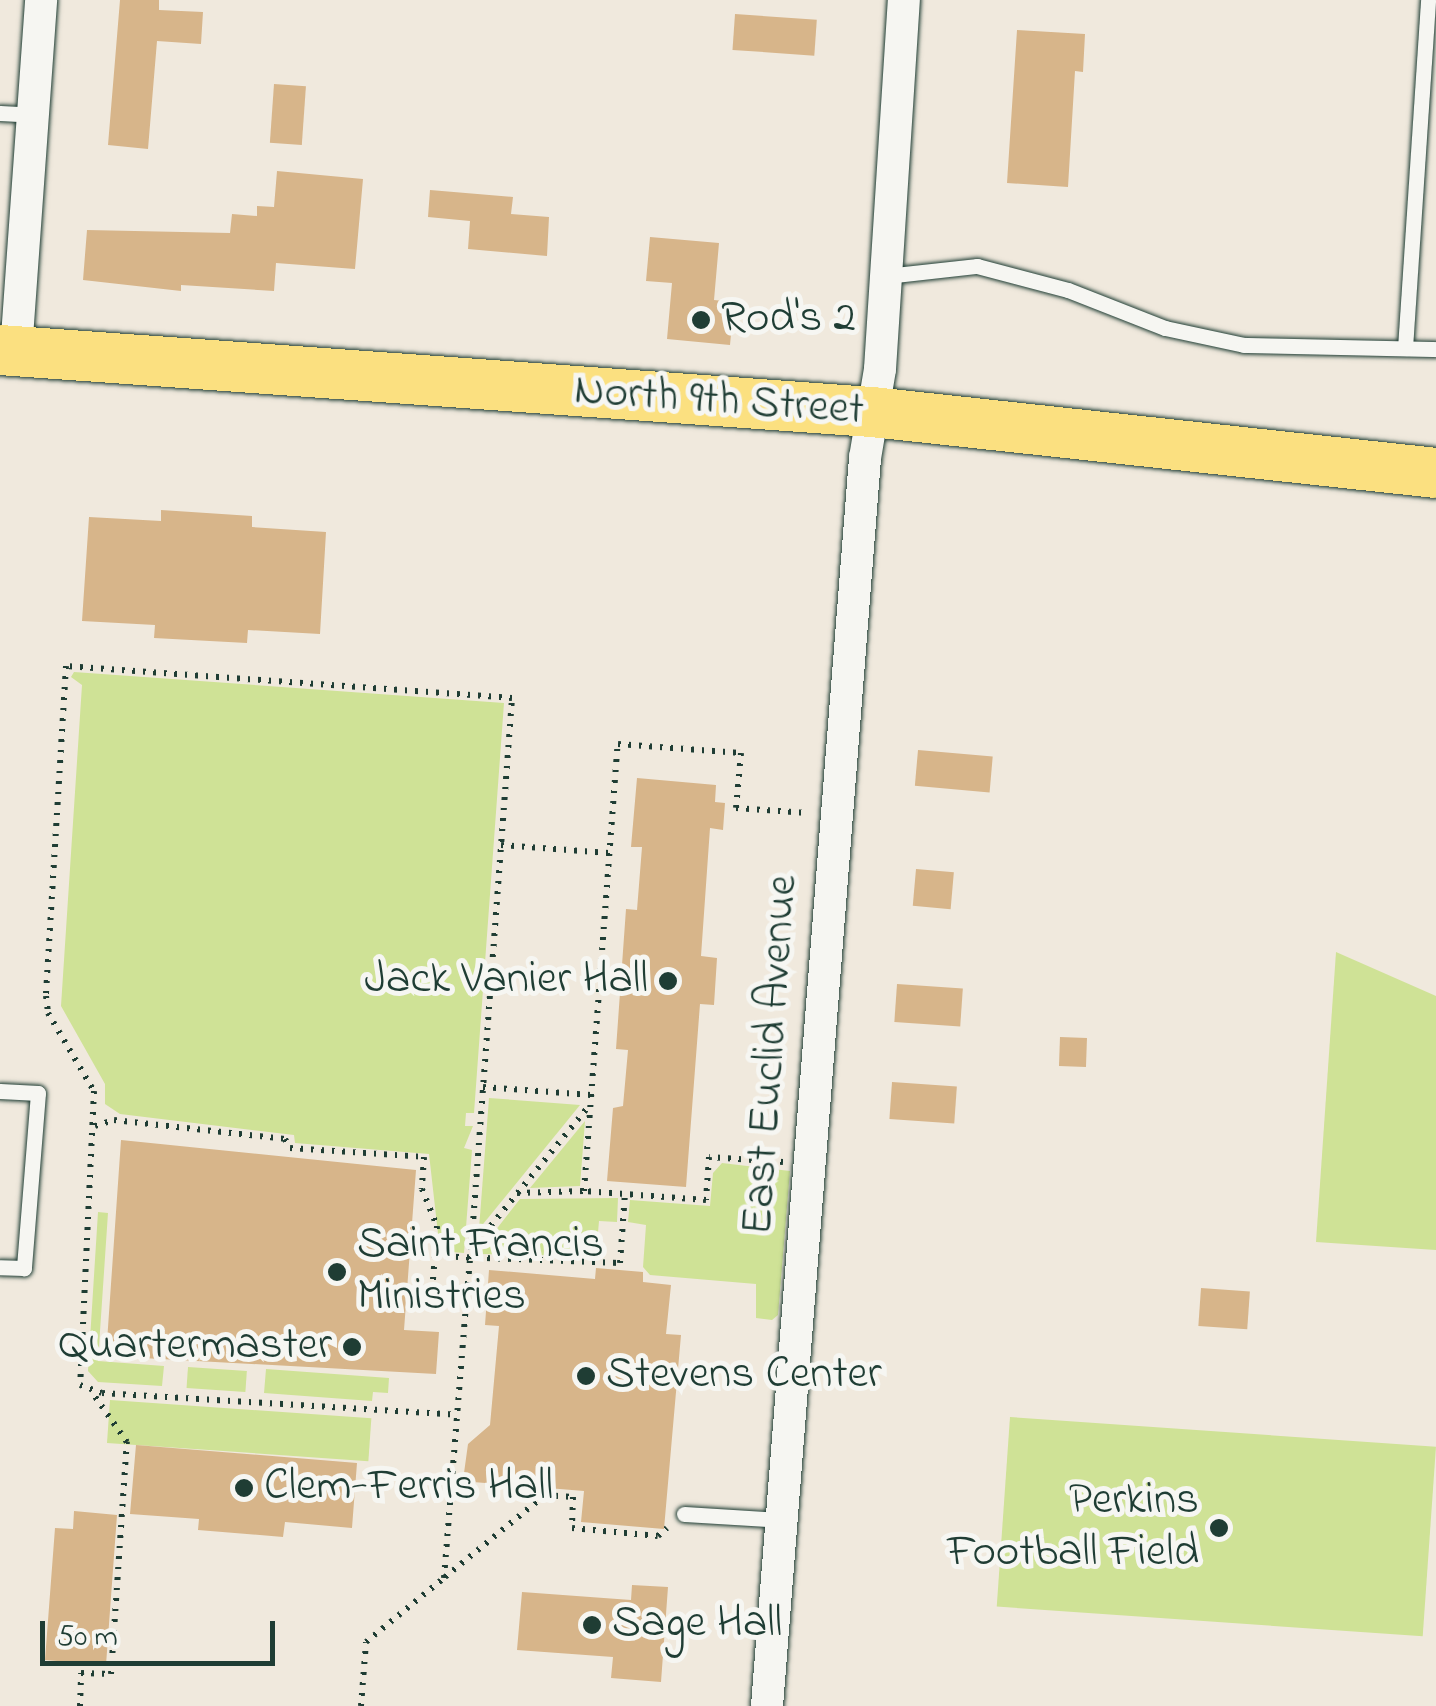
<!DOCTYPE html>
<style>
body{margin:0}
#map{position:relative;width:1436px;height:1706px;overflow:hidden;background:#f0e9dd;font-family:"Indie Flower",sans-serif}
div>[style]{position:absolute}
[style*='--x']{left:calc(var(--x)*1px);top:calc(var(--y)*1px);width:calc(var(--w)*1px);rotate:calc(var(--a)*1deg)}
.green>*{inset:0;background:#cfe296;transform-origin:0 0}
.building>*{inset:0;background:#d7b58a;transform-origin:0 0}
.path>*{height:6px;margin-top:-3px;transform-origin:0;background:repeating-linear-gradient(90deg,#1f3d34 0 2.5px,transparent 0 10.5px)}
.roads{filter:drop-shadow(0 0 2px #1f3d34) drop-shadow(0 0 2px #1f3d34)}
.lane>*{height:15px;margin:-7.5px;padding:0 7.5px;transform-origin:7.5px;border-radius:7.5px;background:#f6f6f2}
.street>*{height:32px;margin:-16px;padding:0 16px;transform-origin:16px;border-radius:16px;background:#f6f6f2}
.primary>*{height:50px;margin:-25px;padding:0 25px;transform-origin:25px;border-radius:25px;background:#fbe080}
.dots>*{width:28px;height:28px;translate:-50% -50%;box-sizing:border-box;border:5px solid #f6f6f2;border-radius:50%}
span{translate:-50% -50%;white-space:nowrap;text-align:center;line-height:1.15;-webkit-text-stroke:10px #f6f6f2;paint-order:stroke}
.poi-label{font-size:45px;color:#1f3d34}
.left{translate:0 -50%;text-align:left}
.right{translate:-100% -50%;text-align:right}
.street-label{font-size:45px;color:#1f3d34}
.scale{position:absolute;left:40px;top:1621px;width:235px;height:45px;box-sizing:border-box;border:5px solid #1f3d34;border-top:0;padding-left:12px;font-size:30px;line-height:35px;white-space:nowrap;color:#1f3d34;-webkit-text-stroke:8px #f6f6f2;paint-order:stroke}
</style>
<div id="map">
<div class="green">
<div style="clip-path:polygon(74px 672px,504px 703px,474px 1113px,466px 1113px,465px 1126px,473px 1126px,464px 1148px,472px 1150px,464px 1253px,440px 1251px,429px 1154px,295px 1143px,294px 1135px,120px 1114px,105px 1104px,105px 1084px,61px 1006px,82px 685px,71px 677px)"></div>
<div style="clip-path:polygon(1336px 952px,1436px 996px,1436px 1250px,1316px 1242px)"></div>
<div style="clip-path:polygon(489px 1098px,580px 1105px,479px 1229px)"></div>
<div style="clip-path:polygon(585px 1121px,580px 1186px,530px 1188px)"></div>
<div style="clip-path:polygon(722px 1163px,790px 1171px,778px 1315px,772px 1320px,756px 1318px,756px 1284px,650px 1275px,643px 1267px,646px 1225px,628px 1222px,630px 1200px,710px 1206px,713px 1173px)"></div>
<div style="clip-path:polygon(618px 1198px,617px 1222px,599px 1221px,596px 1256px,477px 1254px,520px 1199px)"></div>
<div style="clip-path:polygon(98px 1212px,108px 1213px,98px 1361px,164px 1366px,162px 1386px,98px 1382px,88px 1371px)"></div>
<div style="left:188px;top:1367px;width:59px;height:21px;rotate:4deg"></div>
<div style="clip-path:polygon(266px 1369px,389px 1378px,388px 1393px,373px 1392px,372px 1401px,264px 1393px)"></div>
<div style="left:110px;top:1400px;width:262px;height:43px;rotate:4deg"></div>
<div style="left:1010px;top:1417px;width:427px;height:190px;rotate:4deg"></div>
</div>
<div class="building">
<div style="clip-path:polygon(120px 0,159px 0,159px 10px,203px 12px,201px 44px,157px 41px,148px 149px,108px 145px)"></div>
<div style="left:735px;top:14px;width:82px;height:36px;rotate:4deg"></div>
<div style="clip-path:polygon(1017px 30px,1085px 34px,1083px 72px,1075px 71px,1068px 187px,1007px 183px)"></div>
<div style="left:274px;top:84px;width:32px;height:59px;rotate:4deg"></div>
<div style="clip-path:polygon(277px 171px,363px 179px,355px 269px,276px 263px,274px 291px,181px 285px,181px 291px,83px 280px,87px 230px,230px 233px,232px 214px,257px 216px,257px 206px,274px 207px)"></div>
<div style="clip-path:polygon(430px 190px,513px 197px,511px 214px,549px 217px,547px 256px,468px 249px,470px 221px,428px 217px)"></div>
<div style="clip-path:polygon(650px 237px,719px 243px,714px 300px,734px 302px,730px 345px,667px 339px,672px 283px,646px 281px)"></div>
<div style="clip-path:polygon(161px 510px,252px 516px,252px 527px,326px 532px,320px 634px,248px 630px,247px 643px,154px 638px,155px 625px,82px 621px,89px 517px,161px 521px)"></div>
<div style="left:918px;top:750px;width:75px;height:36px;rotate:5deg"></div>
<div style="clip-path:polygon(637px 778px,716px 785px,715px 802px,725px 803px,723px 830px,710px 828px,701px 956px,717px 958px,714px 1005px,700px 1004px,686px 1187px,607px 1181px,613px 1108px,623px 1106px,628px 1050px,616px 1049px,626px 909px,637px 910px,642px 847px,631px 847px)"></div>
<div style="left:916px;top:869px;width:38px;height:37px;rotate:5deg"></div>
<div style="left:897px;top:984px;width:66px;height:38px;rotate:4deg"></div>
<div style="left:1060px;top:1037px;width:27px;height:29px;rotate:2deg"></div>
<div style="left:892px;top:1082px;width:65px;height:37px;rotate:4deg"></div>
<div style="clip-path:polygon(121px 1140px,416px 1170px,404px 1330px,439px 1332px,436px 1374px,106px 1356px)"></div>
<div style="clip-path:polygon(596px 1268px,643px 1272px,643px 1282px,671px 1285px,666px 1334px,681px 1335px,664px 1529px,581px 1522px,584px 1491px,473px 1482px,464px 1473px,468px 1444px,490px 1425px,499px 1326px,485px 1325px,489px 1270px,595px 1279px)"></div>
<div style="left:1201px;top:1288px;width:49px;height:38px;rotate:4deg"></div>
<div style="clip-path:polygon(136px 1445px,357px 1463px,352px 1528px,285px 1522px,283px 1537px,198px 1530px,199px 1519px,130px 1514px)"></div>
<div style="clip-path:polygon(74px 1511px,117px 1515px,106px 1665px,45px 1660px,55px 1528px,73px 1529px)"></div>
<div style="clip-path:polygon(632px 1585px,668px 1587px,661px 1682px,611px 1678px,613px 1657px,517px 1650px,522px 1592px,631px 1600px)"></div>
</div>
<div class="path">
<div style="--x:501;--y:845;--w:108;--a:4.2"></div>
<div style="--x:483;--y:1087;--w:108;--a:4.2"></div>
<div style="--x:95;--y:1126;--w:20;--a:-18"></div>
<div style="--x:114;--y:1120;--w:172;--a:6.3"></div>
<div style="--x:285;--y:1139;--w:10;--a:61"></div>
<div style="--x:290;--y:1148;--w:134;--a:3.8"></div>
<div style="--x:424;--y:1157;--w:32;--a:94"></div>
<div style="--x:422;--y:1189;--w:40;--a:68"></div>
<div style="--x:437;--y:1226;--w:30;--a:94"></div>
<div style="--x:435;--y:1256;--w:185;--a:2.2"></div>
<div style="--x:620;--y:1263;--w:69;--a:-85.9"></div>
<div style="--x:783;--y:1162;--w:74;--a:-176.1"></div>
<div style="--x:709;--y:1157;--w:43;--a:94"></div>
<div style="--x:706;--y:1200;--w:122;--a:-175.8"></div>
<div style="--x:584;--y:1191;--w:448;--a:-85.7"></div>
<div style="--x:618;--y:744;--w:123;--a:4.2"></div>
<div style="--x:741;--y:753;--w:55;--a:95.2"></div>
<div style="--x:736;--y:808;--w:71;--a:4"></div>
<div style="--x:517;--y:1193;--w:67;--a:-1.7"></div>
<div style="--x:471;--y:1250;--w:186;--a:-50.7"></div>
<div style="--x:435;--y:1256;--w:46;--a:95"></div>
<div style="--x:431;--y:1302;--w:35;--a:5"></div>
<div style="--x:445;--y:1577;--w:129;--a:-39.4"></div>
<div style="--x:545;--y:1495;--w:28;--a:4"></div>
<div style="--x:573;--y:1497;--w:31;--a:92"></div>
<div style="--x:572;--y:1528;--w:86;--a:5.3"></div>
<div style="--x:658;--y:1536;--w:12;--a:-42"></div>
<div style="--x:80;--y:1706;--w:33;--a:-88"></div>
<div style="--x:81;--y:1673;--w:30;--a:2"></div>
<div style="--x:111;--y:1674;--w:233;--a:-86.1"></div>
<div style="--x:127;--y:1442;--w:62;--a:-125.2"></div>
<div style="--x:361;--y:1706;--w:64;--a:-85.5"></div>
<div style="--x:366;--y:1642;--w:101;--a:-39.4"></div>
<div style="--x:444;--y:1578;--w:274;--a:-85.4"></div>
<div style="--x:466;--y:1305;--w:46;--a:-85"></div>
<div style="--x:470;--y:1259;--w:9;--a:-84"></div>
<div style="--x:471;--y:1250;--w:554;--a:-85.75"></div>
<div style="--x:512;--y:698;--w:447;--a:-175.9"></div>
<div style="--x:66;--y:666;--w:331;--a:93.5"></div>
<div style="--x:46;--y:996;--w:17;--a:83"></div>
<div style="--x:48;--y:1013;--w:91;--a:59.5"></div>
<div style="--x:94;--y:1091;--w:294;--a:92.7"></div>
<div style="--x:80;--y:1385;--w:23;--a:20"></div>
<div style="--x:102;--y:1393;--w:356;--a:3.5"></div>
</div>
<div class="roads">
<div class="lane">
<div style="--x:0;--y:113;--w:33;--a:3"></div>
<div style="--x:886;--y:276;--w:92;--a:-6.3"></div>
<div style="--x:977;--y:266;--w:94;--a:14.8"></div>
<div style="--x:1068;--y:290;--w:104;--a:21.4"></div>
<div style="--x:1165;--y:328;--w:81;--a:12.1"></div>
<div style="--x:1244;--y:345;--w:192;--a:1.2"></div>
<div style="--x:1405;--y:348;--w:349;--a:-86.2"></div>
<div style="--x:0;--y:1091;--w:38;--a:3"></div>
<div style="--x:38;--y:1093;--w:176;--a:94.6"></div>
<div style="--x:24;--y:1268;--w:24;--a:-178"></div>
<div style="--x:684;--y:1514;--w:97;--a:3.5"></div>
</div>
<div class="street">
<div style="--x:16;--y:351;--w:352;--a:-85.9"></div>
<div style="--x:767;--y:1706;--w:1252;--a:-85.51"></div>
<div style="--x:865;--y:458;--w:90;--a:-80.4"></div>
<div style="--x:880;--y:369;--w:370;--a:-86.3"></div>
</div>
<div class="primary">
<div style="--x:0;--y:350;--w:874;--a:4.07"></div>
<div style="--x:872;--y:412;--w:567;--a:6.17"></div>
</div>
</div>
<div class="dots">
<div style="left:701px;top:320px;background:#1f3d34"></div>
<div style="left:668px;top:981px;background:#1f3d34"></div>
<div style="left:337px;top:1272px;background:#1f3d34"></div>
<div style="left:352px;top:1347px;background:#1f3d34"></div>
<div style="left:586px;top:1376px;background:#1f3d34"></div>
<div style="left:244px;top:1488px;background:#1f3d34"></div>
<div style="left:1219px;top:1528px;background:#1f3d34"></div>
<div style="left:592px;top:1625px;background:#1f3d34"></div>
</div>
<div class="poi-label">
<span class="left" style="left:721px;top:320px">Rod's 2</span>
<span class="right" style="left:648px;top:981px">Jack Vanier Hall</span>
<span class="left" style="left:357px;top:1272px">Saint Francis<br>Ministries</span>
<span class="right" style="left:332px;top:1347px">Quartermaster</span>
<span class="left" style="left:606px;top:1376px">Stevens Center</span>
<span class="left" style="left:264px;top:1488px">Clem-Ferris Hall</span>
<span class="right" style="left:1199px;top:1528px">Perkins<br>Football Field</span>
<span class="left" style="left:612px;top:1625px">Sage Hall</span>
</div>
<div class="street-label">
<span style="left:719px;top:402px;rotate:4deg">North 9th Street</span>
<span style="left:772px;top:1055px;rotate:-86deg">East Euclid Avenue</span>
</div>
<div class="scale">50 m</div>
</div>
